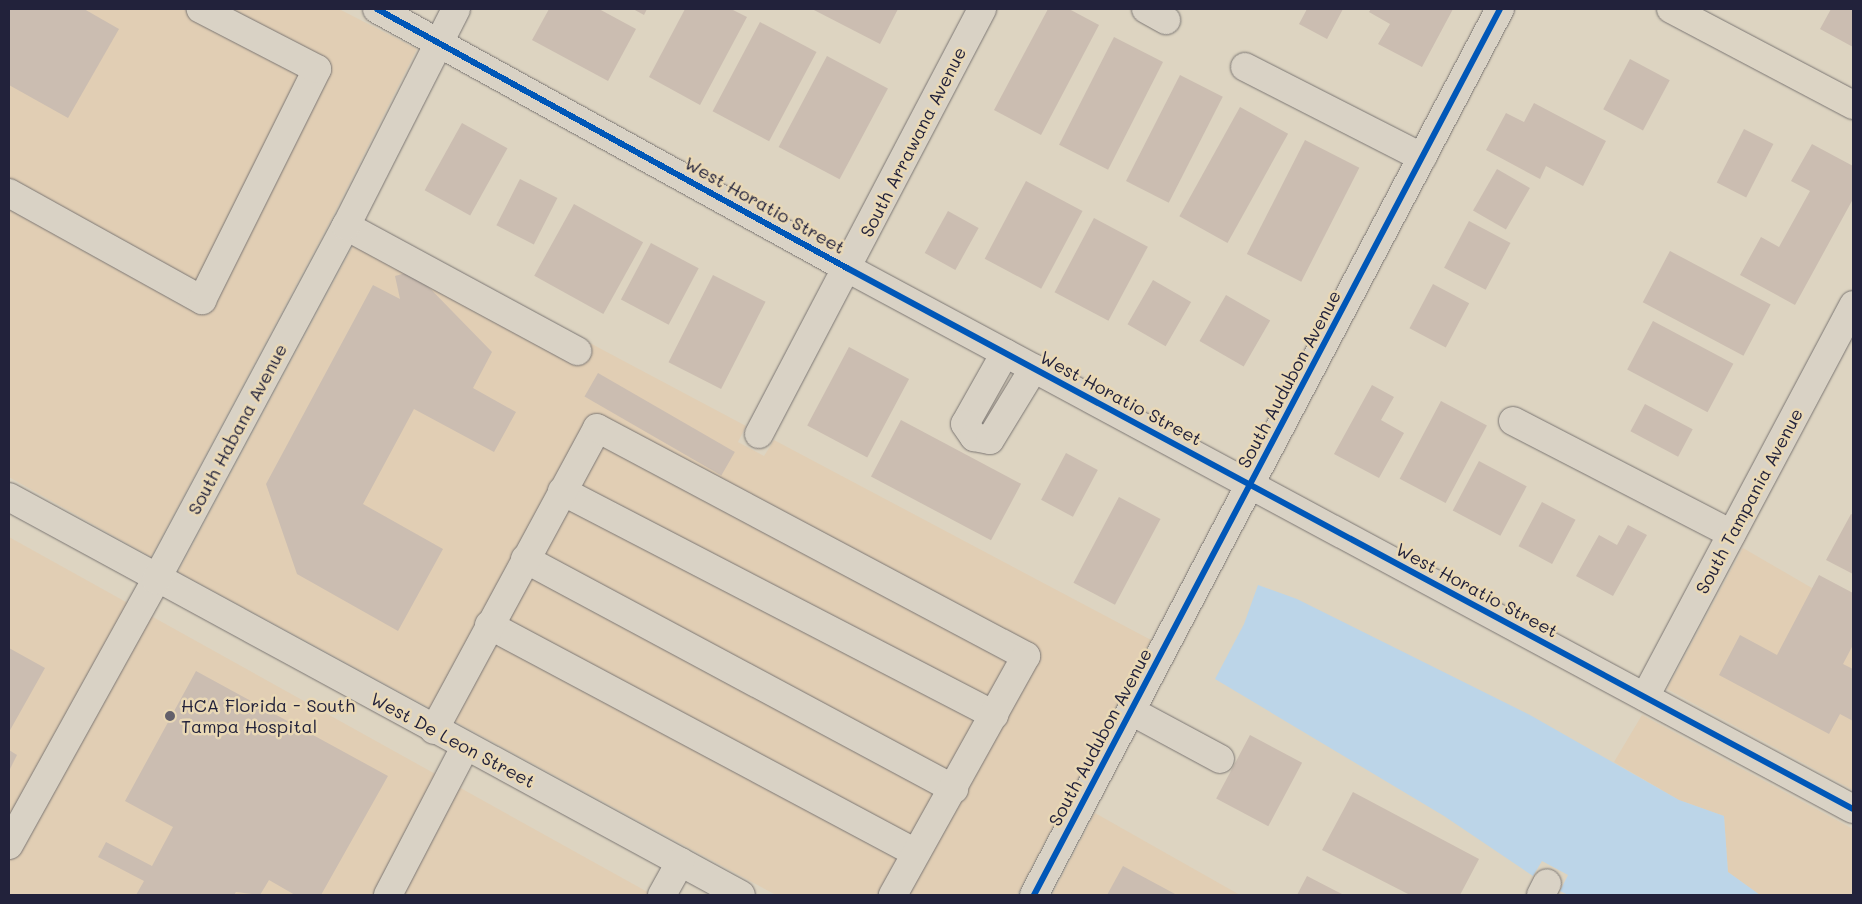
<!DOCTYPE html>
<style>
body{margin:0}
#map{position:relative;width:1862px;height:904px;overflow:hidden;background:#ddd4c1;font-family:Mali,sans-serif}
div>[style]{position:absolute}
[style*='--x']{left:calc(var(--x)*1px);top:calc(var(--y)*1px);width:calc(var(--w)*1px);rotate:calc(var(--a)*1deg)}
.built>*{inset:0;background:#e1ceb4}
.water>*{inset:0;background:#bcd5e8}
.building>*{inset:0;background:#cbbdb1;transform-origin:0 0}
.roads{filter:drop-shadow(0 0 1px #7b7673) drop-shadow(0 0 1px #7b7673)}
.minor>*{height:28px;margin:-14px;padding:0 14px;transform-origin:14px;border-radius:14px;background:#d9d2c5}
.major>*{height:28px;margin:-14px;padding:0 14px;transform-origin:14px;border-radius:14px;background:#dcd4c4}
.cycleway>*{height:6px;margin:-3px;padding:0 3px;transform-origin:3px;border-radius:3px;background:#0057b8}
.dots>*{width:14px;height:14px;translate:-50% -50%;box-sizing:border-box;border:2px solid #e9d8b5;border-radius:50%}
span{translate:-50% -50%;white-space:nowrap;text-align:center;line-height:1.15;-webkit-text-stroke:5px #e9d8b5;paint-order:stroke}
.street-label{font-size:18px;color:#22223b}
.poi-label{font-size:18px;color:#22223b}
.left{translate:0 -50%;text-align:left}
.frame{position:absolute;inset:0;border:10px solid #22223b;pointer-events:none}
</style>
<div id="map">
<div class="built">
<div style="clip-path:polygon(9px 9px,339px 9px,417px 49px,332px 218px,151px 557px,9px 477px)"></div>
<div style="clip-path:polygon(361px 231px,430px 258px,746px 426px,738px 442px,764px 456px,774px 440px,1151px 640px,1017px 895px,776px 895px,178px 572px)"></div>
<div style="clip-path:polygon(9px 537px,653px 895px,9px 895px)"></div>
<div style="clip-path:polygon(1743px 548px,1853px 612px,1853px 790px,1667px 689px)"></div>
<div style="clip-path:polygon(1642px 715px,1853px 829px,1853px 895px,1760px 895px,1728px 872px,1724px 816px,1679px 800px,1614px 762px)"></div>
<div style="clip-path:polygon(1095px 813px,1240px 895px,1052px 895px)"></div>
</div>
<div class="water">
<div style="clip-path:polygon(1258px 585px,1297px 599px,1530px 715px,1679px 800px,1724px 816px,1728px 872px,1760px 895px,1568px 895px,1560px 891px,1568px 875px,1542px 861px,1533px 876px,1444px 816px,1215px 679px,1244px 624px)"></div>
</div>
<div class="building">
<div style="clip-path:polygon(9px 9px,84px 9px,119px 29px,68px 118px,9px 85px)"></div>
<div style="clip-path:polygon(549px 9px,599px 9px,636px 29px,608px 81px,532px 40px)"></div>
<div style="clip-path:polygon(633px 9px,647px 9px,644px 15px)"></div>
<div style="clip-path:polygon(685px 9px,731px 9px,747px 17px,700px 105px,649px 77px)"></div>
<div style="clip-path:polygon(812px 9px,898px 9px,880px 44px)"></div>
<div style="clip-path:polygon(1048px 9px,1069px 9px,1099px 25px,1041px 135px,994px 110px)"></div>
<div style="clip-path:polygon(1307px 9px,1343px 9px,1327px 39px,1299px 24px)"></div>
<div style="clip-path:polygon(1371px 9px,1453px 9px,1422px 67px,1378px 44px,1390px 24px,1369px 12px)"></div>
<div style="clip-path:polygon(1831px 9px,1853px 9px,1853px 47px,1820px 29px)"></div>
<div style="left:760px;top:22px;width:64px;height:101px;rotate:28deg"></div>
<div style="left:1114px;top:37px;width:55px;height:121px;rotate:27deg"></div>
<div style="left:827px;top:56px;width:69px;height:103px;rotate:28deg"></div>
<div style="left:1630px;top:59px;width:45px;height:57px;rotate:28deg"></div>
<div style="left:1180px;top:75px;width:48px;height:119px;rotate:27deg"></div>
<div style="clip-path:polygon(1534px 103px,1606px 141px,1583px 186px,1546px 166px,1540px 179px,1486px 150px,1506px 113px,1524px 122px)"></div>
<div style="left:1240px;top:107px;width:55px;height:125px;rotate:29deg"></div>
<div style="left:462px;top:123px;width:52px;height:77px;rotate:29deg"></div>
<div style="left:1744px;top:129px;width:33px;height:60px;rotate:27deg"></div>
<div style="left:1305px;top:140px;width:61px;height:128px;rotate:27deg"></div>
<div style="clip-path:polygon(1812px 144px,1853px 166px,1853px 199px,1795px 305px,1740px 275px,1761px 237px,1779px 247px,1810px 191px,1791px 181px)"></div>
<div style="left:1497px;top:169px;width:38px;height:48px;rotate:30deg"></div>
<div style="left:520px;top:179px;width:42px;height:52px;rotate:27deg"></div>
<div style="left:1026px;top:181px;width:64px;height:88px;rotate:28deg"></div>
<div style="left:574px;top:204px;width:79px;height:82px;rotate:29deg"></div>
<div style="left:948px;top:211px;width:35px;height:48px;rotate:29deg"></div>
<div style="left:1094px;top:218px;width:61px;height:84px;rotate:28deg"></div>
<div style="left:1469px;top:221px;width:47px;height:53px;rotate:28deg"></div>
<div style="left:651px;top:243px;width:54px;height:64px;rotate:28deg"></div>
<div style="left:1670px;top:251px;width:114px;height:58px;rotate:28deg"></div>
<div style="clip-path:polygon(413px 271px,492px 352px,473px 388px,516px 412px,494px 452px,414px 409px,363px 504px,443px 549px,398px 631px,297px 574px,266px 484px,373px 285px,400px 299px,395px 276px)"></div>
<div style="left:713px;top:275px;width:59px;height:98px;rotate:27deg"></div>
<div style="left:1153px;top:280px;width:44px;height:51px;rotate:30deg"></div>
<div style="left:1433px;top:284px;width:41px;height:50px;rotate:28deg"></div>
<div style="left:1226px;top:295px;width:51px;height:53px;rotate:30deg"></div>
<div style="left:1653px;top:321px;width:91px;height:55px;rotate:28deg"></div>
<div style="left:849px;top:347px;width:68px;height:89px;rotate:28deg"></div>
<div style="left:598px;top:373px;width:158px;height:27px;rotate:30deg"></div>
<div style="clip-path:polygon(1372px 385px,1394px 397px,1381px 420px,1404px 433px,1379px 478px,1334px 454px)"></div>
<div style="left:1441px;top:401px;width:52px;height:88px;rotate:28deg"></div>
<div style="left:1645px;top:404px;width:54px;height:31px;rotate:28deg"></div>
<div style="left:901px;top:420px;width:136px;height:64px;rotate:28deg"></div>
<div style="left:1066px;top:453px;width:36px;height:53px;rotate:28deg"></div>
<div style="left:1479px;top:461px;width:54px;height:56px;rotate:28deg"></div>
<div style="left:1119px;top:497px;width:47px;height:97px;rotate:28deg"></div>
<div style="left:1542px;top:502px;width:38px;height:50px;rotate:28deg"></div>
<div style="clip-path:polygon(1851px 514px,1853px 515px,1853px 574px,1826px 560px)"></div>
<div style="clip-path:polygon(1628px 525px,1647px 535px,1613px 596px,1576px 576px,1599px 535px,1617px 545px)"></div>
<div style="clip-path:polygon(1819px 575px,1853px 593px,1853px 645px,1843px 664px,1853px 669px,1853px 721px,1840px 714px,1829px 734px,1719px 675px,1740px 635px,1777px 655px)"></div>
<div style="clip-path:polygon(9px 648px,45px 668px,9px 732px)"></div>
<div style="clip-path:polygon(196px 671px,388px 776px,321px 895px,295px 895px,269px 880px,260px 895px,236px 892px,234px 895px,136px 895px,144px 881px,98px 857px,106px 842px,152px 866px,173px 827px,125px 801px)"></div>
<div style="left:1250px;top:735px;width:59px;height:72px;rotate:28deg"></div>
<div style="clip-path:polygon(9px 750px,17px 755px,9px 771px)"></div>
<div style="clip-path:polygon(1353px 792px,1479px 859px,1460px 895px,1410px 895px,1322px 850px)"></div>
<div style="clip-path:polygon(1123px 866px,1177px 895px,1107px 895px)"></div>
<div style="clip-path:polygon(1307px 876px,1336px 891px,1344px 895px,1297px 895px)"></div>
</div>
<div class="roads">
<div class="minor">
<div style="--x:377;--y:9;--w:537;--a:28.86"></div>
<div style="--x:847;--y:268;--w:1142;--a:28.27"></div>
<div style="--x:1146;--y:9;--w:23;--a:29"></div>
<div style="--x:1245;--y:67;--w:199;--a:27"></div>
<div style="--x:9;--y:193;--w:221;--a:29"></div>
<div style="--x:202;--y:300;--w:258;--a:-63.5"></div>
<div style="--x:317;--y:69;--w:131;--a:-152.7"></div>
<div style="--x:346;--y:226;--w:263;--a:28.4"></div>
<div style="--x:1005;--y:353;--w:81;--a:119.4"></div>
<div style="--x:965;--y:424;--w:16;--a:55"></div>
<div style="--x:974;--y:437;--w:16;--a:11"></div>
<div style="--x:990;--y:440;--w:84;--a:-58.6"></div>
<div style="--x:1513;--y:421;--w:246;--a:27.3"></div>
<div style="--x:759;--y:434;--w:480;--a:-62.3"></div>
<div style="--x:562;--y:491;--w:487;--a:27.4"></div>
<div style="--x:9;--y:497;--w:833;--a:28.53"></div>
<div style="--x:525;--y:559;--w:487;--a:28.2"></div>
<div style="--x:489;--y:625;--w:483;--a:28.1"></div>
<div style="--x:1645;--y:697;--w:444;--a:-62"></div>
<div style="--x:1131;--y:711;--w:101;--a:28.3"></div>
<div style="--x:434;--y:730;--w:343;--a:-61.6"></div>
<div style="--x:597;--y:428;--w:486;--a:28"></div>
<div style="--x:1026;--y:656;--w:274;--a:119.1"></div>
<div style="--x:9;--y:845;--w:303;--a:-61"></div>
<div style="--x:156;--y:580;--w:402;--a:-61.8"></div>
<div style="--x:346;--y:226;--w:243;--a:-63.1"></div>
<div style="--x:388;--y:895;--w:167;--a:-62.5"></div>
<div style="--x:662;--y:895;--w:38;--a:-61"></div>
<div style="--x:1034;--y:895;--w:1001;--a:-62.26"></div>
<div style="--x:1541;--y:895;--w:13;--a:-63"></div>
</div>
<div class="major">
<div style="--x:1671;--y:9;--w:206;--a:27.8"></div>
</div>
</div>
<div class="cycleway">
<div style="--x:377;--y:9;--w:537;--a:28.86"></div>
<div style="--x:847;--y:268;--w:1142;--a:28.27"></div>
<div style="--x:1034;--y:895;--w:1001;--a:-62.26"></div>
</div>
<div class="dots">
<div style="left:170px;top:716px;background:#63606a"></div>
</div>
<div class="street-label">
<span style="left:913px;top:142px;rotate:-63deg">South Arrawana Avenue</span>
<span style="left:765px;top:205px;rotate:29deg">West Horatio Street</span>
<span style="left:1289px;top:379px;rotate:-62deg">South Audubon Avenue</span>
<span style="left:1121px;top:398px;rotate:28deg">West Horatio Street</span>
<span style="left:237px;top:429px;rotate:-62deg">South Habana Avenue</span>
<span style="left:1749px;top:501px;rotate:-62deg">South Tampania Avenue</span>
<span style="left:1477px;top:590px;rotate:28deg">West Horatio Street</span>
<span style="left:1100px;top:737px;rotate:-62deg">South Audubon Avenue</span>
<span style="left:453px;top:740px;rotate:28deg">West De Leon Street</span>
</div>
<div class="poi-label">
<span class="left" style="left:181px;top:716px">HCA Florida - South<br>Tampa Hospital</span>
</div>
<div class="frame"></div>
</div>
